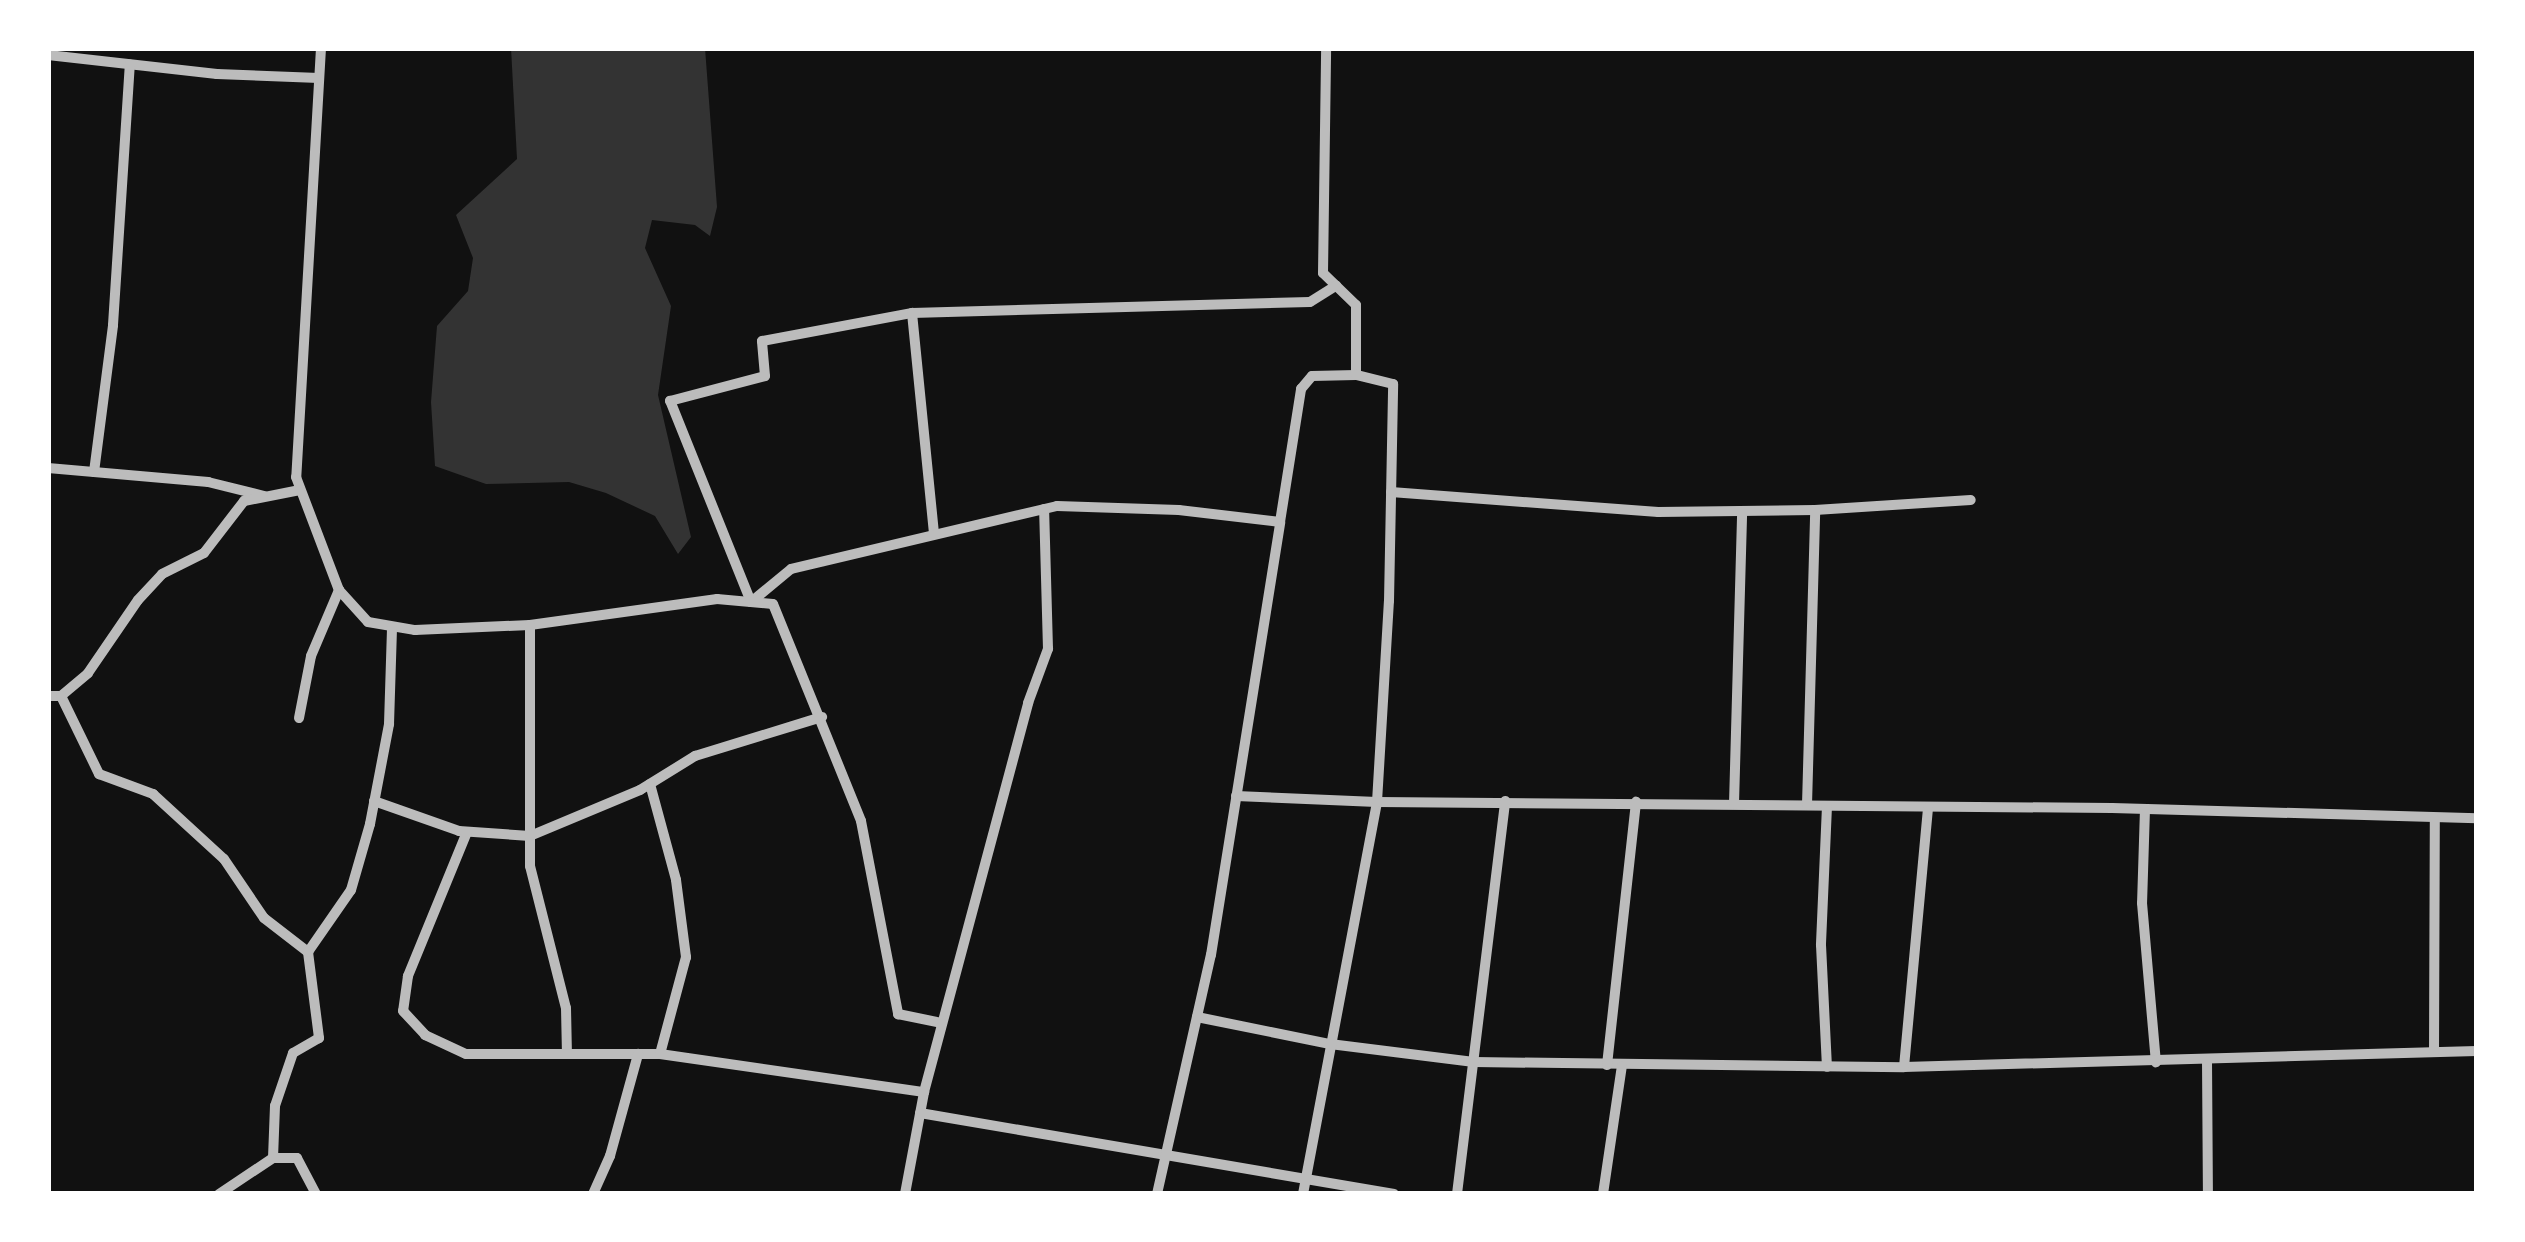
<!DOCTYPE html>
<style>
body{margin:0}
#map{position:relative;width:2525px;height:1242px;overflow:hidden;background:#111;font-family:"Asap Condensed",sans-serif}
div>[style]{position:absolute}
[style*='--x']{left:calc(var(--x)*1px);top:calc(var(--y)*1px);width:calc(var(--w)*1px);rotate:calc(var(--a)*1deg)}
.water>*{inset:0;background:#333}
.minor>*{height:10px;margin:-5px;padding:0 5px;transform-origin:5px;border-radius:5px;background:#bcbcbc}
span{translate:-50% -50%;white-space:nowrap;text-align:center;line-height:1.15;-webkit-text-stroke:10px #fff;paint-order:stroke}
.frame{position:absolute;inset:0;border:51px solid #fff;pointer-events:none}
</style>
<div id="map">
<div class="water">
<div style="clip-path:polygon(511px 48px,705px 48px,717px 207px,710px 236px,695px 225px,652px 220px,645px 248px,671px 306px,658px 395px,691px 537px,678px 554px,655px 516px,606px 493px,569px 482px,486px 484px,435px 466px,431px 402px,437px 326px,468px 291px,473px 258px,456px 215px,517px 159px)"></div>
</div>
<div class="minor">
<div style="--x:321;--y:48;--w:430;--a:93.3"></div>
<div style="--x:296;--y:477;--w:121;--a:69.2"></div>
<div style="--x:339;--y:590;--w:43;--a:47.8"></div>
<div style="--x:368;--y:622;--w:48;--a:9.7"></div>
<div style="--x:415;--y:630;--w:115;--a:-2.5"></div>
<div style="--x:530;--y:625;--w:189;--a:-7.9"></div>
<div style="--x:717;--y:599;--w:56;--a:5.1"></div>
<div style="--x:773;--y:604;--w:234;--a:67.9"></div>
<div style="--x:861;--y:821;--w:197;--a:79.1"></div>
<div style="--x:898;--y:1014;--w:45;--a:11.6"></div>
<div style="--x:48;--y:55;--w:170;--a:6.4"></div>
<div style="--x:217;--y:74;--w:102;--a:2.2"></div>
<div style="--x:912;--y:313;--w:222;--a:84.3"></div>
<div style="--x:48;--y:468;--w:161;--a:5"></div>
<div style="--x:208;--y:482;--w:58;--a:14"></div>
<div style="--x:94;--y:472;--w:148;--a:-82.6"></div>
<div style="--x:113;--y:325;--w:261;--a:-86.3"></div>
<div style="--x:1391;--y:492;--w:268;--a:4.3"></div>
<div style="--x:1658;--y:512;--w:157;--a:-0.7"></div>
<div style="--x:1815;--y:510;--w:156;--a:-3.7"></div>
<div style="--x:1280;--y:522;--w:135;--a:-81"></div>
<div style="--x:1301;--y:389;--w:17;--a:-50"></div>
<div style="--x:1312;--y:376;--w:44;--a:-1.3"></div>
<div style="--x:1356;--y:375;--w:70;--a:-90"></div>
<div style="--x:1356;--y:305;--w:46;--a:-135.9"></div>
<div style="--x:1323;--y:273;--w:225;--a:-89.2"></div>
<div style="--x:530;--y:625;--w:241;--a:90"></div>
<div style="--x:530;--y:866;--w:146;--a:75.8"></div>
<div style="--x:566;--y:1008;--w:46;--a:88.8"></div>
<div style="--x:48;--y:696;--w:13;--a:0"></div>
<div style="--x:61;--y:696;--w:35;--a:-40"></div>
<div style="--x:88;--y:673;--w:88;--a:-55.6"></div>
<div style="--x:138;--y:600;--w:35;--a:-47"></div>
<div style="--x:162;--y:574;--w:47;--a:-26.6"></div>
<div style="--x:204;--y:553;--w:66;--a:-52.4"></div>
<div style="--x:244;--y:501;--w:57;--a:-11.1"></div>
<div style="--x:61;--y:696;--w:87;--a:64"></div>
<div style="--x:99;--y:774;--w:58;--a:20.3"></div>
<div style="--x:153;--y:794;--w:96;--a:42.5"></div>
<div style="--x:224;--y:859;--w:71;--a:55.9"></div>
<div style="--x:264;--y:918;--w:56;--a:37.7"></div>
<div style="--x:308;--y:952;--w:87;--a:82.7"></div>
<div style="--x:319;--y:1038;--w:30;--a:150"></div>
<div style="--x:293;--y:1053;--w:56;--a:108.8"></div>
<div style="--x:275;--y:1106;--w:52;--a:92.2"></div>
<div style="--x:273;--y:1158;--w:65;--a:146.3"></div>
<div style="--x:299;--y:718;--w:63;--a:-79"></div>
<div style="--x:311;--y:656;--w:72;--a:-67"></div>
<div style="--x:650;--y:784;--w:99;--a:74.8"></div>
<div style="--x:676;--y:880;--w:78;--a:82.6"></div>
<div style="--x:686;--y:957;--w:100;--a:105"></div>
<div style="--x:1236;--y:796;--w:141;--a:2.4"></div>
<div style="--x:1377;--y:802;--w:735;--a:0.47"></div>
<div style="--x:2112;--y:808;--w:365;--a:1.6"></div>
<div style="--x:374;--y:801;--w:90;--a:19.4"></div>
<div style="--x:459;--y:831;--w:71;--a:4"></div>
<div style="--x:530;--y:836;--w:119;--a:-22.7"></div>
<div style="--x:640;--y:790;--w:65;--a:-31.7"></div>
<div style="--x:695;--y:756;--w:133;--a:-17.1"></div>
<div style="--x:1734;--y:804;--w:293;--a:-88.4"></div>
<div style="--x:1807;--y:805;--w:295;--a:-88.4"></div>
<div style="--x:1827;--y:806;--w:139;--a:92.5"></div>
<div style="--x:1821;--y:945;--w:122;--a:87.2"></div>
<div style="--x:2145;--y:809;--w:94;--a:91.8"></div>
<div style="--x:2142;--y:903;--w:160;--a:85"></div>
<div style="--x:467;--y:832;--w:156;--a:112.3"></div>
<div style="--x:408;--y:976;--w:35;--a:98"></div>
<div style="--x:403;--y:1011;--w:33;--a:47"></div>
<div style="--x:425;--y:1035;--w:45;--a:24.9"></div>
<div style="--x:466;--y:1054;--w:194;--a:0"></div>
<div style="--x:660;--y:1054;--w:267;--a:8.2"></div>
<div style="--x:308;--y:952;--w:75;--a:-55.3"></div>
<div style="--x:351;--y:890;--w:69;--a:-73.9"></div>
<div style="--x:370;--y:824;--w:102;--a:-79.2"></div>
<div style="--x:389;--y:724;--w:97;--a:-88.2"></div>
<div style="--x:1197;--y:1017;--w:136;--a:11.5"></div>
<div style="--x:1330;--y:1044;--w:145;--a:7.1"></div>
<div style="--x:1474;--y:1062;--w:430;--a:0.7"></div>
<div style="--x:1904;--y:1067;--w:573;--a:-1.6"></div>
<div style="--x:2434;--y:1052;--w:232;--a:-89.8"></div>
<div style="--x:2207;--y:1061;--w:133;--a:89.6"></div>
<div style="--x:1607;--y:1065;--w:265;--a:-83.7"></div>
<div style="--x:1904;--y:1067;--w:260;--a:-84.7"></div>
<div style="--x:920;--y:1113;--w:481;--a:9.7"></div>
<div style="--x:273;--y:1158;--w:24;--a:0"></div>
<div style="--x:297;--y:1158;--w:41;--a:62.2"></div>
<div style="--x:593;--y:1194;--w:42;--a:-65.9"></div>
<div style="--x:610;--y:1156;--w:106;--a:-74.6"></div>
<div style="--x:905;--y:1194;--w:104;--a:-79.4"></div>
<div style="--x:924;--y:1092;--w:403;--a:-75"></div>
<div style="--x:1028;--y:703;--w:58;--a:-69.7"></div>
<div style="--x:1048;--y:649;--w:140;--a:-91.6"></div>
<div style="--x:1157;--y:1194;--w:245;--a:-77.3"></div>
<div style="--x:1211;--y:955;--w:438;--a:-80.9"></div>
<div style="--x:1280;--y:522;--w:102;--a:-173.2"></div>
<div style="--x:1179;--y:510;--w:122;--a:-178.1"></div>
<div style="--x:1057;--y:506;--w:273;--a:166.7"></div>
<div style="--x:791;--y:569;--w:52;--a:140.5"></div>
<div style="--x:751;--y:602;--w:217;--a:-111.9"></div>
<div style="--x:670;--y:401;--w:98;--a:-14.7"></div>
<div style="--x:765;--y:376;--w:35;--a:-95"></div>
<div style="--x:762;--y:341;--w:153;--a:-10.6"></div>
<div style="--x:912;--y:313;--w:398;--a:-1.6"></div>
<div style="--x:1310;--y:302;--w:31;--a:-32"></div>
<div style="--x:1303;--y:1194;--w:399;--a:-79.3"></div>
<div style="--x:1377;--y:802;--w:201;--a:-86.6"></div>
<div style="--x:1389;--y:601;--w:217;--a:-88.9"></div>
<div style="--x:1393;--y:384;--w:38;--a:-166"></div>
<div style="--x:1457;--y:1194;--w:396;--a:-83"></div>
<div style="--x:1603;--y:1194;--w:129;--a:-81.6"></div>
</div>
<div class="frame"></div>
</div>
